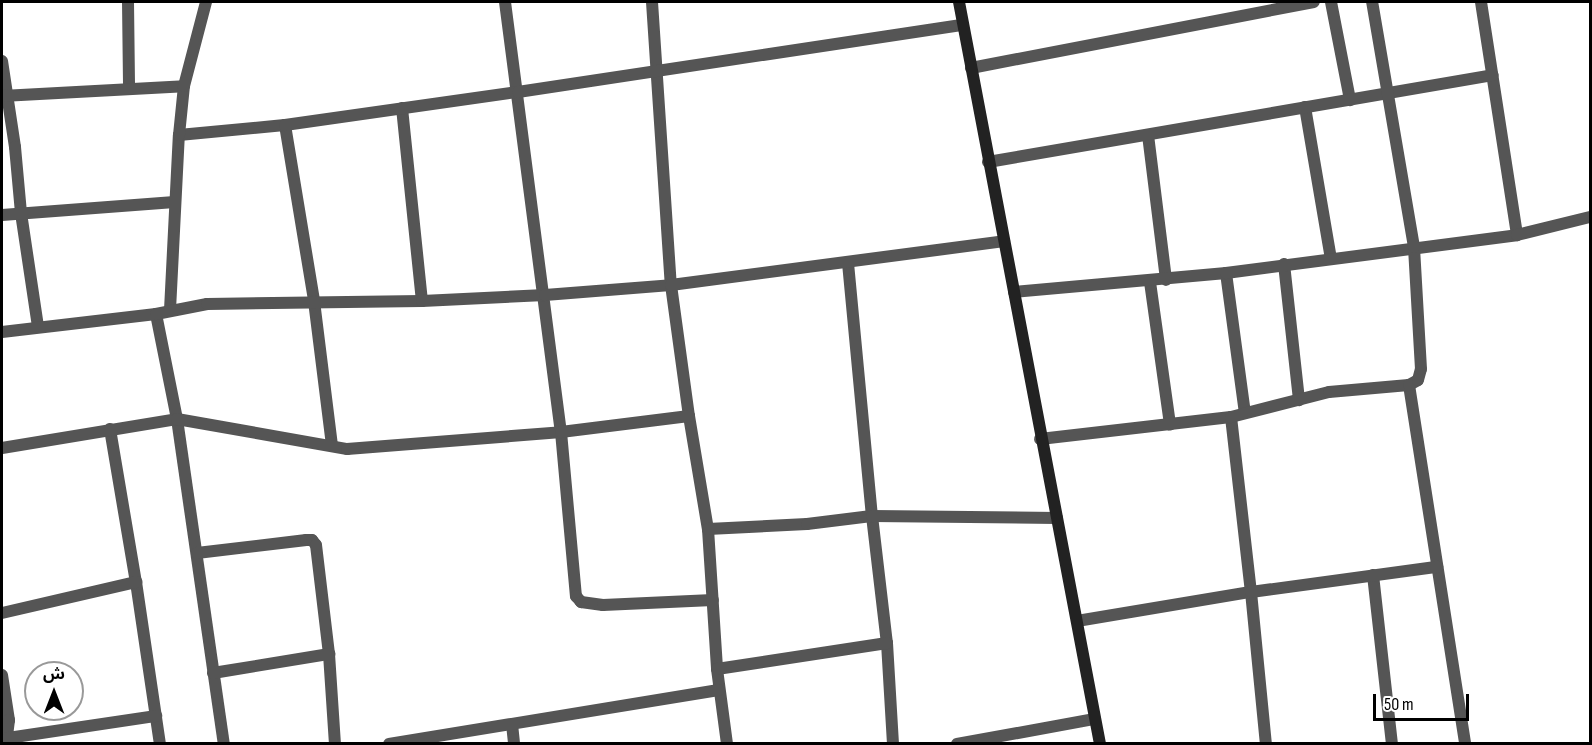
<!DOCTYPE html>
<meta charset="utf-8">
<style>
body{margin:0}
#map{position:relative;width:1592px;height:745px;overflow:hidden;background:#fff;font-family:"Sofia Sans Condensed","Noto Sans Arabic",sans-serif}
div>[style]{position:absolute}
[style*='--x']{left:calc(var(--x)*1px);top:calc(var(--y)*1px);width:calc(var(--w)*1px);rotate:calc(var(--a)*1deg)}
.minor>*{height:12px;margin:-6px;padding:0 6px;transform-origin:6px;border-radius:6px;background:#555}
.secondary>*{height:12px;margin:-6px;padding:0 6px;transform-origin:6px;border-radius:6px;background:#222}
span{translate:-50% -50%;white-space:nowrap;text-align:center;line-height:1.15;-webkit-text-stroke:5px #fff;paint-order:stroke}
.frame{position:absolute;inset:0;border:3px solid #000;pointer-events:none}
.north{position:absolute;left:24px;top:661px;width:60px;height:60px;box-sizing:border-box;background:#fff;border:2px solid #999;border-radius:50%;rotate:0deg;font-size:16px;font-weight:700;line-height:24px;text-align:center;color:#000}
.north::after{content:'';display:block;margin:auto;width:21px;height:27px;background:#000;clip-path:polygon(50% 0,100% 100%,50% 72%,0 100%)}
.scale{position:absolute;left:1373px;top:694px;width:96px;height:27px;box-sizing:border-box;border:3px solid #000;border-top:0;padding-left:8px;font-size:18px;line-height:21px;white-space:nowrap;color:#000;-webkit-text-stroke:4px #fff;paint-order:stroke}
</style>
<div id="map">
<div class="minor">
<div style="--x:128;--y:2;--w:87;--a:89.3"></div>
<div style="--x:505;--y:2;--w:434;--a:82.6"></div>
<div style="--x:561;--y:432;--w:165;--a:84.8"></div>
<div style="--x:576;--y:596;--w:8;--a:50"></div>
<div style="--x:581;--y:602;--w:22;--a:8"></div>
<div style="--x:603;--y:605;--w:110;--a:-2.6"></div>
<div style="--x:652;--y:2;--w:284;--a:86.2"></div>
<div style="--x:671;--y:285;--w:132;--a:82.2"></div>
<div style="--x:689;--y:416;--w:115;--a:80.5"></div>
<div style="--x:708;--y:529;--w:140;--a:86.3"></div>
<div style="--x:717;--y:669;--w:76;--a:82.4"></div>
<div style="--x:1331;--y:2;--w:100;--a:79"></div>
<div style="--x:1481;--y:2;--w:236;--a:81.2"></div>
<div style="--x:2;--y:61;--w:87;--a:81.4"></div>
<div style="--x:15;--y:147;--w:66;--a:84.8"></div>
<div style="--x:21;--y:213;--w:115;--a:81.5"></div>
<div style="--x:971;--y:68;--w:349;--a:-10.9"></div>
<div style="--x:2;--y:96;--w:182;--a:-3.1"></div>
<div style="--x:1305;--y:107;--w:154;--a:80.3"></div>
<div style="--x:402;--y:108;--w:194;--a:84.1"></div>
<div style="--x:285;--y:125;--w:178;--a:80.6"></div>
<div style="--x:314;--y:301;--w:146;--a:82.9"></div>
<div style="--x:179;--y:135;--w:106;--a:-5.4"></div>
<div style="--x:285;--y:125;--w:235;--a:-8.1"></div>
<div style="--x:518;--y:92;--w:450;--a:-8.6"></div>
<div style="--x:1148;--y:135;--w:146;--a:82.9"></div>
<div style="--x:988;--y:162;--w:512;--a:-9.77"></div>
<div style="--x:2;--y:215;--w:173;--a:-4.3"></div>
<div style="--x:848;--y:263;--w:254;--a:84.6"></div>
<div style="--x:872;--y:516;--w:128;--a:83.3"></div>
<div style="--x:887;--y:643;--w:101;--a:86.6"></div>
<div style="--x:1284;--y:264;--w:137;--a:83.7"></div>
<div style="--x:1226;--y:273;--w:141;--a:82.3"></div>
<div style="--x:1150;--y:282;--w:144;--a:82"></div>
<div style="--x:1014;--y:292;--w:213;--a:-5.1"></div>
<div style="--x:1226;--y:273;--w:293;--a:-7.4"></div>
<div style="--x:1517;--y:235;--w:75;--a:-13.9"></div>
<div style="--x:170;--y:310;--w:175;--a:-87.1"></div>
<div style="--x:179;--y:135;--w:49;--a:-84.2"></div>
<div style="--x:184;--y:86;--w:87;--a:-75.3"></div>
<div style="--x:156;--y:314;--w:107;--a:78.7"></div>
<div style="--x:177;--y:419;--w:328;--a:81.8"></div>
<div style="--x:2;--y:332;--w:155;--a:-6.7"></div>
<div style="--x:156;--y:314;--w:52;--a:-11.1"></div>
<div style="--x:207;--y:304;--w:215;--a:-0.8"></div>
<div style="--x:422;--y:301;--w:123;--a:-2.8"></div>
<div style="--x:545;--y:295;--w:126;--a:-4.5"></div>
<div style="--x:671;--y:285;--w:336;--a:-7.5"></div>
<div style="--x:1409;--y:385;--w:363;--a:81.1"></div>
<div style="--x:1231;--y:417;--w:176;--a:83.5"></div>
<div style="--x:1251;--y:592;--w:153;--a:84.4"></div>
<div style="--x:110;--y:429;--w:155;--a:80.4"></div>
<div style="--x:136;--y:582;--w:164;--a:81.6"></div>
<div style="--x:1040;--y:439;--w:192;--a:-6.6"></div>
<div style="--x:1231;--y:417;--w:101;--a:-14.3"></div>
<div style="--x:1329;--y:392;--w:80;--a:-5"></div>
<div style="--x:1409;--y:385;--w:10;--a:-29"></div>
<div style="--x:1418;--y:380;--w:11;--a:-75"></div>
<div style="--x:1421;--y:369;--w:122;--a:-93.3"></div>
<div style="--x:1414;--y:247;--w:249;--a:-99.7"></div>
<div style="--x:2;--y:448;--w:177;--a:-9.4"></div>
<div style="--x:177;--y:419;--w:173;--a:10"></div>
<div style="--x:347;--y:449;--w:215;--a:-4.5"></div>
<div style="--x:561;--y:432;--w:129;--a:-7.1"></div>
<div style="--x:708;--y:529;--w:99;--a:-2.9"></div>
<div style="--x:807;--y:524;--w:65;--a:-7"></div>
<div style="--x:872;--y:516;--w:185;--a:0.6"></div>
<div style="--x:197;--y:553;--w:110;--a:-6.8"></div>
<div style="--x:306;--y:540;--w:6;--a:0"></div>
<div style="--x:312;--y:540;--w:6;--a:51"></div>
<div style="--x:316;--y:545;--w:110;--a:83.2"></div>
<div style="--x:329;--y:654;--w:90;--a:86.2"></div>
<div style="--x:1373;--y:575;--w:170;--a:83.6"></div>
<div style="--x:2;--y:613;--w:138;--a:-13"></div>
<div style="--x:1077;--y:621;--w:176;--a:-9.5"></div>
<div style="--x:1251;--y:592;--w:188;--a:-7.7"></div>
<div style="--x:717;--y:669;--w:172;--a:-8.7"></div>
<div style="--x:213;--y:673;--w:118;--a:-9.3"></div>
<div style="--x:2;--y:675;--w:46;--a:81.2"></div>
<div style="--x:9;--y:720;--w:24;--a:97"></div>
<div style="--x:512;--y:724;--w:20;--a:84"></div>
<div style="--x:8;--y:738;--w:150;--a:-8.5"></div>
<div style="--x:389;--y:744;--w:334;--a:-9.3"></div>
<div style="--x:957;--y:744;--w:140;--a:-10.3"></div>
</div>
<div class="secondary">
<div style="--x:959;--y:2;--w:755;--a:79.24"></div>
</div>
<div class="frame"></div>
<div class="north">ش</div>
<div class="scale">50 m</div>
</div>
